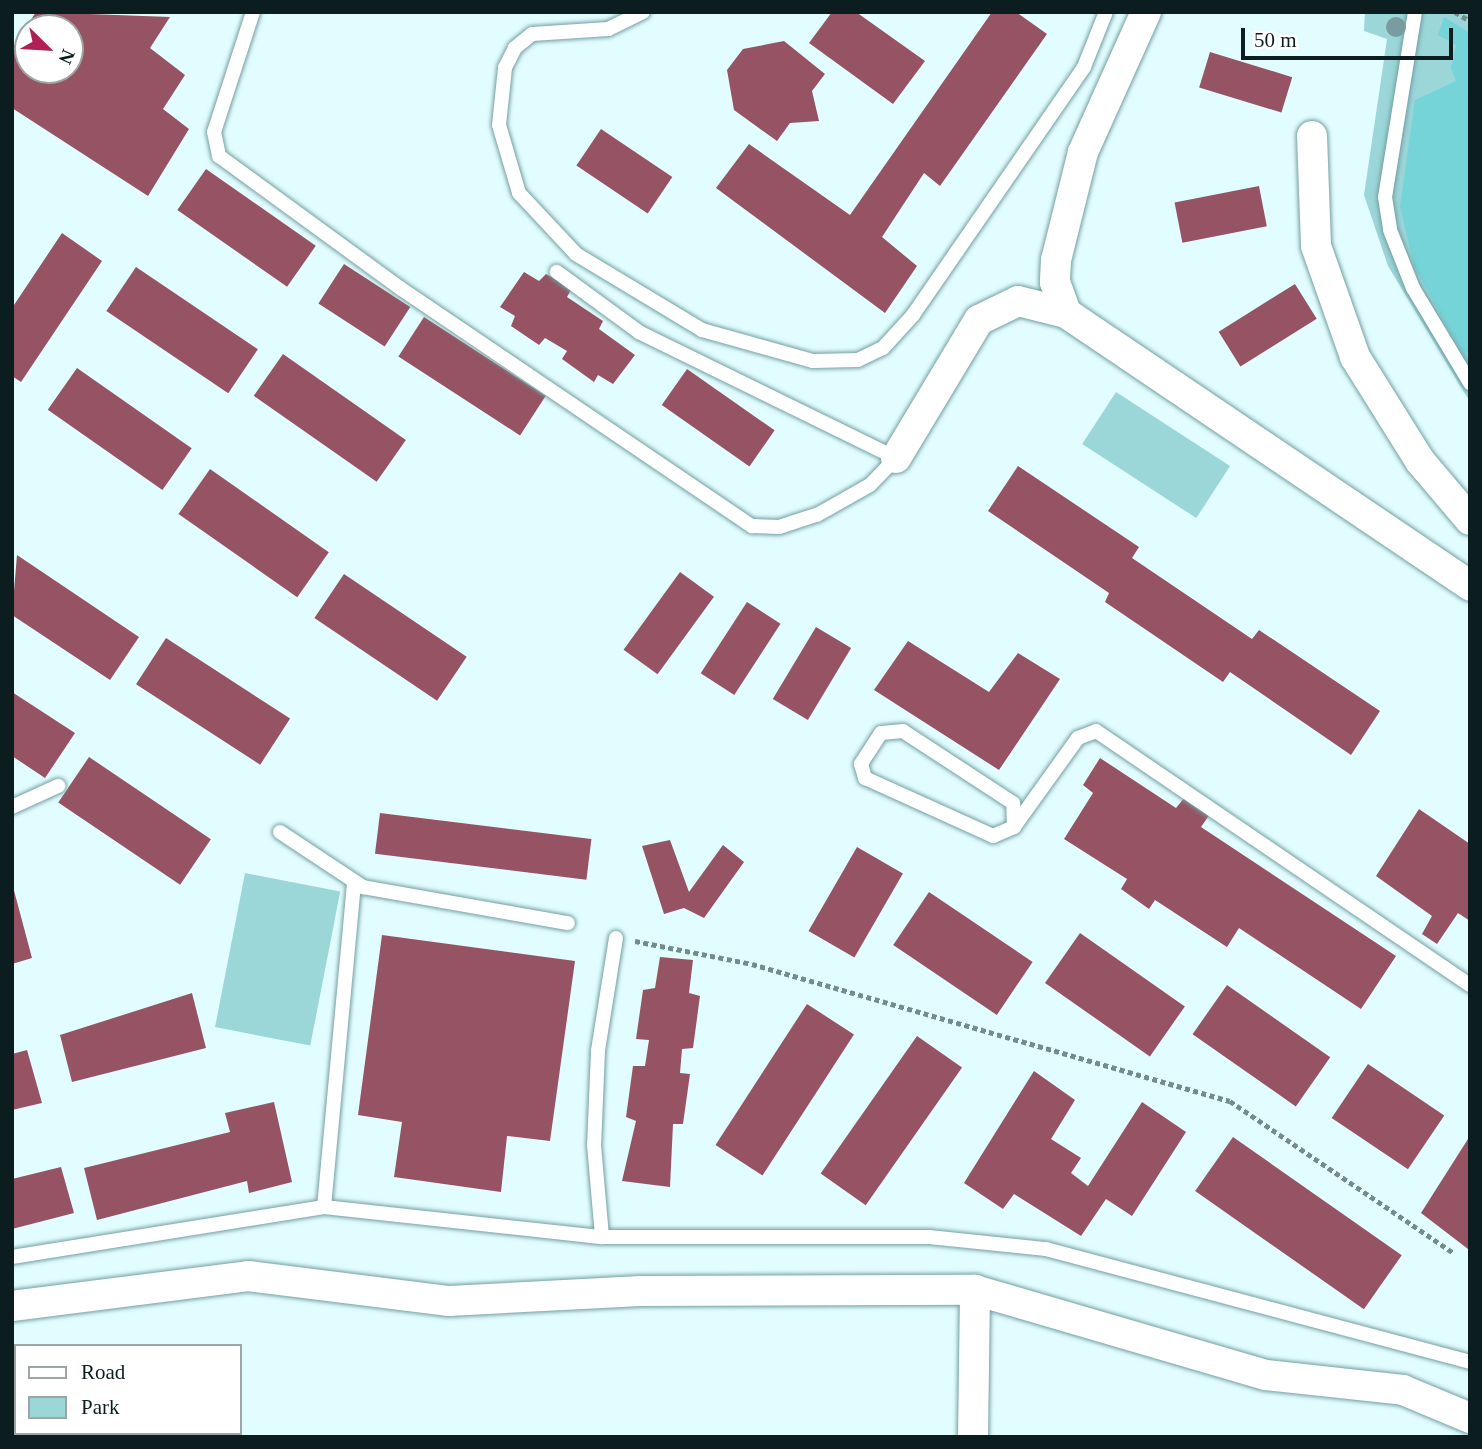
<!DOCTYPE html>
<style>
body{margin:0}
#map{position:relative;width:1482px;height:1449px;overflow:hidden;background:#e2fdff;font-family:Georgia,serif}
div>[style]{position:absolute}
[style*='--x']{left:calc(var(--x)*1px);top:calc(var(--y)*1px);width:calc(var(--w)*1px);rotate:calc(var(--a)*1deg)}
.green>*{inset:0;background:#9bd6d9;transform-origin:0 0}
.forest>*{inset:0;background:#75d4d8}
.building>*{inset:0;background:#955363;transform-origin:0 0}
.path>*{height:4.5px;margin-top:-2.25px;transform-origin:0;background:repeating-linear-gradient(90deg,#748b8c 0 5px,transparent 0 8.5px)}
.roads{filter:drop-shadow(0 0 2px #739fa1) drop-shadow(0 0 2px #739fa1)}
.lane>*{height:14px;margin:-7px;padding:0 7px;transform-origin:7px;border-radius:7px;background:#fff}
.street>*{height:30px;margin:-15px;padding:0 15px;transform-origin:15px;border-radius:15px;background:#fff}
.trees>*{width:20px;height:20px;margin:-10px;border-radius:50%;background:#789c9f}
span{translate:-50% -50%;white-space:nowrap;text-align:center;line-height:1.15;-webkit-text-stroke:6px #fff;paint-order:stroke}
.frame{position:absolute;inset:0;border:14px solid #0b1d1e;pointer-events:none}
.legend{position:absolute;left:14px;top:1344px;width:228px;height:91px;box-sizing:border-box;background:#fff;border:2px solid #9da5a5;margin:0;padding:9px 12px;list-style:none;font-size:21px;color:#0b1d1e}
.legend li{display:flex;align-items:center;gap:14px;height:35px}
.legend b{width:35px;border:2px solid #9da5a5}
.north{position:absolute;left:14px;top:14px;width:70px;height:70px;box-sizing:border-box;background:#fff;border:2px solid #9da5a5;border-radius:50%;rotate:114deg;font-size:19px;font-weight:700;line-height:28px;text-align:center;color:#0b1d1e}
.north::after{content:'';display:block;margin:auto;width:24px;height:32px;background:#af2055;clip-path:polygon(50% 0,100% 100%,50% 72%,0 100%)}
.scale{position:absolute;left:1241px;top:28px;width:212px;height:32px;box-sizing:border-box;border:4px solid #0b1d1e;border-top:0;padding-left:9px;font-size:21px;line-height:24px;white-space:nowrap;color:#0b1d1e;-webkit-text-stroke:5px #fff;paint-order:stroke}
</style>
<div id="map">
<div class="green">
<div style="clip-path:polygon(1365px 12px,1470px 12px,1470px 402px,1388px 266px,1364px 195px,1387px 39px,1364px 31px)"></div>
<div style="left:1116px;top:392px;width:136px;height:62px;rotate:33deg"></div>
<div style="left:245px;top:873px;width:97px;height:157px;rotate:11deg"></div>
</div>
<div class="forest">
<div style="clip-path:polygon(1444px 17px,1470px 33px,1470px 368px,1414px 266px,1400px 206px,1415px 100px,1456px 81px,1451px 68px,1456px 45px,1438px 35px)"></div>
</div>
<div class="building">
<div style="clip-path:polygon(evenodd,36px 12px,170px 17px,150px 48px,185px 75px,163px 109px,189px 129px,148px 196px,12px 108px,12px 49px,36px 12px,28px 28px,70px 28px,70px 70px,28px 70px,28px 28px)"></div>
<div style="clip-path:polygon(832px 12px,856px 12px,925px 61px,893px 104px,809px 43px)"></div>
<div style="clip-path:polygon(992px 12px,1016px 12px,1047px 34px,940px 186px,924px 173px,882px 237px,917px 266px,885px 313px,716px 188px,749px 144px,850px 215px)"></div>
<div style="clip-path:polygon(784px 41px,825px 74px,812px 91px,819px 121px,790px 123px,777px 141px,734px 110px,727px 70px,743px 49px)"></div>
<div style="left:1210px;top:52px;width:86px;height:37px;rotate:17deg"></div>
<div style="left:601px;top:129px;width:86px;height:44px;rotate:34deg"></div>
<div style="left:206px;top:169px;width:134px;height:50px;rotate:35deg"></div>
<div style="left:1259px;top:186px;width:41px;height:86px;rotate:79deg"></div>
<div style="clip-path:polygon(62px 233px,102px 261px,21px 382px,12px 376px,12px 308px)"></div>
<div style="left:344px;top:264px;width:79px;height:47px;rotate:33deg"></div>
<div style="left:136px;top:267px;width:147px;height:53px;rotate:34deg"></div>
<div style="clip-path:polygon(524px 272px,539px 281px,546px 274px,572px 288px,567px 297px,603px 321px,599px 329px,635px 355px,613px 384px,598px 375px,594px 382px,562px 359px,567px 351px,545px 338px,539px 345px,511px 326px,515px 316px,500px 307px)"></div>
<div style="left:1295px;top:284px;width:41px;height:90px;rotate:58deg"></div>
<div style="left:424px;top:317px;width:145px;height:47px;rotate:33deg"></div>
<div style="left:283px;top:354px;width:150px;height:51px;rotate:35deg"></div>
<div style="left:77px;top:368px;width:140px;height:51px;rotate:35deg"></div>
<div style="left:687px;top:369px;width:107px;height:44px;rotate:35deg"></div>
<div style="clip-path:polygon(1018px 466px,1139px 547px,1132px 558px,1252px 639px,1259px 630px,1380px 711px,1351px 755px,1230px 672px,1223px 682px,1105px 602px,1109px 593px,988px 511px)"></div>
<div style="left:210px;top:469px;width:145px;height:55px;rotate:35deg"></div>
<div style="clip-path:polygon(17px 555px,139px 637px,110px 680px,12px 615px)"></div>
<div style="left:680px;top:572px;width:42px;height:96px;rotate:36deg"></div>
<div style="left:344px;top:574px;width:148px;height:53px;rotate:34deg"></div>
<div style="left:747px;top:602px;width:40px;height:85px;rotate:33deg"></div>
<div style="left:816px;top:627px;width:41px;height:84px;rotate:31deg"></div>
<div style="left:166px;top:638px;width:148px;height:55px;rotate:33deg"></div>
<div style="clip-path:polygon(908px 641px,989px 692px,1018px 653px,1060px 679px,999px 770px,874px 690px)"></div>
<div style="clip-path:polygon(12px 692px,75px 733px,45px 778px,12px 756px)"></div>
<div style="left:89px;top:757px;width:147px;height:55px;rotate:34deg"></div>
<div style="clip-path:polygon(1100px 758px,1176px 808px,1185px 797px,1210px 814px,1201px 827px,1396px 956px,1361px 1009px,1239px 928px,1227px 947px,1155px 900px,1149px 909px,1121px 889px,1127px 879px,1064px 839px,1093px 793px,1083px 785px)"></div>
<div style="clip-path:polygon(1419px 809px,1470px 844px,1470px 921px,1458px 913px,1437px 944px,1422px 934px,1432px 916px,1376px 876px)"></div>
<div style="left:380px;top:813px;width:213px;height:41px;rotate:7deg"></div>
<div style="clip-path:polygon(670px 840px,689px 892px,723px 845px,744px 862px,704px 918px,684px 908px,664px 914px,642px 846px)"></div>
<div style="left:857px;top:847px;width:53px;height:97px;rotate:30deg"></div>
<div style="clip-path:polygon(12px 883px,32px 958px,12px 964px)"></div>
<div style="left:929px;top:892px;width:125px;height:64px;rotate:34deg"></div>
<div style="left:1080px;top:933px;width:128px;height:61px;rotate:35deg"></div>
<div style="clip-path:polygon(382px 935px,575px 961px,550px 1141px,507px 1136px,501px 1192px,394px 1177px,402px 1122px,358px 1115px)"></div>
<div style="clip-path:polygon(660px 957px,693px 960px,689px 993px,700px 996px,693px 1048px,682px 1049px,680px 1073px,690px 1074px,683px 1124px,673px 1124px,670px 1187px,622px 1181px,636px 1121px,626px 1117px,633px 1066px,645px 1066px,649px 1040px,636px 1039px,643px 990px,655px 988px)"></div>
<div style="left:1227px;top:985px;width:126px;height:60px;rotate:35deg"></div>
<div style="clip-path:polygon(192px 993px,206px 1048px,72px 1082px,60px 1035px)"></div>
<div style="left:807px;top:1004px;width:56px;height:168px;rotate:33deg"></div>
<div style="left:917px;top:1036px;width:55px;height:168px;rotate:35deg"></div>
<div style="clip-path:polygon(27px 1050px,42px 1103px,12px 1110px,12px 1054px)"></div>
<div style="left:1368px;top:1064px;width:92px;height:65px;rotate:34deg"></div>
<div style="clip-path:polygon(1034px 1071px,1075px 1100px,1051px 1139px,1081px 1158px,1071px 1173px,1088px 1186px,1142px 1102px,1186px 1132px,1132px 1216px,1106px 1199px,1081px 1236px,1014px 1194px,1003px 1209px,964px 1183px)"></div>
<div style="clip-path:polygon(274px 1102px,292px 1182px,249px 1193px,247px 1181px,97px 1220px,84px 1168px,230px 1132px,225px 1113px)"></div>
<div style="left:1233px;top:1137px;width:206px;height:66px;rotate:35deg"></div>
<div style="clip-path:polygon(1468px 1139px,1470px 1141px,1468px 1249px,1421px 1213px)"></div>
<div style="clip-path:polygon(61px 1167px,74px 1213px,12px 1229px,12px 1179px)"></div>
</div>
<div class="path">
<div style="--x:1455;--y:12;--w:17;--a:31"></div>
<div style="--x:635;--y:941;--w:119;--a:11.1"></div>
<div style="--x:752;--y:964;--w:497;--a:16"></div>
<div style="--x:1230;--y:1101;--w:271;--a:34.2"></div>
</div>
<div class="roads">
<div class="lane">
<div style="--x:253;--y:12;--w:126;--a:108"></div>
<div style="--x:214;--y:132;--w:25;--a:78"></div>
<div style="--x:219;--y:156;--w:224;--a:36.1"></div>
<div style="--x:400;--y:288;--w:425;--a:34.1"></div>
<div style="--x:752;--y:526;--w:27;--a:2"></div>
<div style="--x:779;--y:527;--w:40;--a:-18"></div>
<div style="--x:817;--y:515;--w:61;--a:-29.5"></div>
<div style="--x:870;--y:485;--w:37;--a:-46"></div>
<div style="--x:896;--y:458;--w:286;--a:-153.9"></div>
<div style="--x:639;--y:332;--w:102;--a:-143.8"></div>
<div style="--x:643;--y:12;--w:39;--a:154"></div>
<div style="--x:608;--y:29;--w:76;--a:176.2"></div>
<div style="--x:532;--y:34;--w:22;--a:141"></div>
<div style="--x:515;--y:48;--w:22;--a:117"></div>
<div style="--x:505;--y:68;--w:57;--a:96"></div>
<div style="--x:499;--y:125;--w:71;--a:73.6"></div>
<div style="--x:519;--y:193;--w:83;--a:46.9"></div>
<div style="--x:576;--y:254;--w:147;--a:31.1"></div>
<div style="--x:702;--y:330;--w:115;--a:15.6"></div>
<div style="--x:813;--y:361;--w:45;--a:-1.3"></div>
<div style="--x:858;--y:360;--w:28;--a:-26"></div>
<div style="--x:883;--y:348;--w:45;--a:-47.7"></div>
<div style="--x:913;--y:315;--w:301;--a:-55.4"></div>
<div style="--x:1084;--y:67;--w:59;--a:-68.2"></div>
<div style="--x:1415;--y:12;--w:187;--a:99.2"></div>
<div style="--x:1385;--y:197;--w:33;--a:81"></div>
<div style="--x:1390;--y:230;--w:62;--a:68.4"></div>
<div style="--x:1413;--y:288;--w:111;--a:59"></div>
<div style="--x:12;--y:807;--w:51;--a:-24.5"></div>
<div style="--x:1014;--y:827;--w:24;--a:-92"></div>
<div style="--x:1013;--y:803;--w:131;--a:-146.8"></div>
<div style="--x:903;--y:731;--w:22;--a:175"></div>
<div style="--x:881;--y:733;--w:37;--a:123"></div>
<div style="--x:861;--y:764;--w:15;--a:74"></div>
<div style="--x:865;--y:778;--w:141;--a:24.4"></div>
<div style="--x:993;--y:836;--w:23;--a:-23"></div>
<div style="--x:1014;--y:827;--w:110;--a:-54.3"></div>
<div style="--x:1078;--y:738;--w:19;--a:-21"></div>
<div style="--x:1096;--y:731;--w:452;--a:34.2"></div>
<div style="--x:280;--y:832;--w:100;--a:33.5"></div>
<div style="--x:363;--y:887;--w:208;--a:10"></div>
<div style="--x:616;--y:938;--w:114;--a:99.1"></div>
<div style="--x:598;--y:1051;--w:94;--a:92.4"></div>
<div style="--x:594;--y:1145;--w:92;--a:85"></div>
<div style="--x:602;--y:1237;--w:327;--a:0"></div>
<div style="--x:929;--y:1237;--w:118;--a:5.9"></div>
<div style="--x:1046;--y:1249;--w:439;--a:14.9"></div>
<div style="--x:324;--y:1207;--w:326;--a:-84.7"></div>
<div style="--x:12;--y:1257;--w:316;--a:-9.1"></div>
<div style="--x:324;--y:1207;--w:280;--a:6.2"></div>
</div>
<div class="street">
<div style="--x:1146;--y:12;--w:154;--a:114.2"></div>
<div style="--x:1083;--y:152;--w:111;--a:104"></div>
<div style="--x:1056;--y:260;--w:22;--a:93"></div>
<div style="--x:1055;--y:282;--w:33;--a:70"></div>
<div style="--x:1066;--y:313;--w:488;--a:34"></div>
<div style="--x:1312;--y:136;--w:110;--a:87.9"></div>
<div style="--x:1316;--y:246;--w:118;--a:70.6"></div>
<div style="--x:1355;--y:357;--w:123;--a:58"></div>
<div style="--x:1420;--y:461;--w:77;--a:49.7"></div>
<div style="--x:896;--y:458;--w:161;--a:-59"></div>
<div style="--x:979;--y:320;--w:43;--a:-26"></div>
<div style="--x:1018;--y:301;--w:49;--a:14"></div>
<div style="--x:12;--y:1306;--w:238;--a:-7.2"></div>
<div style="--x:248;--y:1276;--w:203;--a:7.1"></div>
<div style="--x:449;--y:1301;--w:192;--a:-3"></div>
<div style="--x:641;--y:1291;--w:334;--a:-0.2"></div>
<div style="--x:975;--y:1290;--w:303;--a:16.3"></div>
<div style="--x:1266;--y:1375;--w:138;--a:6.2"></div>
<div style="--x:1403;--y:1390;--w:73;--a:22.7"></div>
<div style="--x:973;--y:1437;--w:147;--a:-89.2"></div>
</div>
</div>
<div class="trees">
<div style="left:1396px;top:27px"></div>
</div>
<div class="frame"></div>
<ul class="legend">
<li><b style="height:9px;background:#fff"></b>Road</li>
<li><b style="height:19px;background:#9bd6d9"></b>Park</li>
</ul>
<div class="north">N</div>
<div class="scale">50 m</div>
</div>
